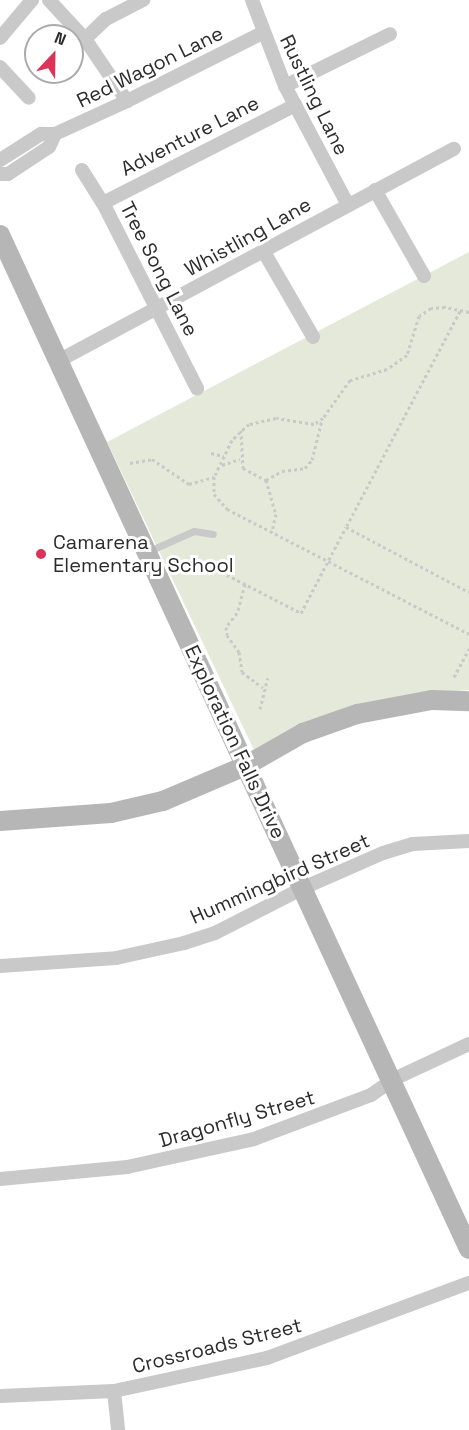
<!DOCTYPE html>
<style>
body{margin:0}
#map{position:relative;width:469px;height:1430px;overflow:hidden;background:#fff;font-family:"Space Grotesk",sans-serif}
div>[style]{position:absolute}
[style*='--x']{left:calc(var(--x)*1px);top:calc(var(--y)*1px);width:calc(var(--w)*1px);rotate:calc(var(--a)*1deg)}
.green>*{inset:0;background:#e4e9d9}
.path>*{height:3px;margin-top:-1.5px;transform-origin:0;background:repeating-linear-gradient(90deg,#c9c9c9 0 3px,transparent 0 6px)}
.lane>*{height:7px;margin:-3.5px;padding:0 3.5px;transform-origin:3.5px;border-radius:3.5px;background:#c9c9c9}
.street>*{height:14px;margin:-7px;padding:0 7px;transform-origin:7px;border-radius:7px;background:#c9c9c9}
.secondary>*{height:20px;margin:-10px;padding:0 10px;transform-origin:10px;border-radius:10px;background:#b6b6b6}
.dots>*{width:16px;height:16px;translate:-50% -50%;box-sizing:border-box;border:3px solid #fff;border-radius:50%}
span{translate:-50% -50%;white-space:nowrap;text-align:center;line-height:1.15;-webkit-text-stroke:6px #fff;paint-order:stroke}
.street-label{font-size:20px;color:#2c2c2c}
.poi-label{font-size:20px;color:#2c2c2c}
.left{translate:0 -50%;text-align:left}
.north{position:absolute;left:24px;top:24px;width:60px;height:60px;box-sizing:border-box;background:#fff;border:2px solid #ababab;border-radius:50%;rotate:22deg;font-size:16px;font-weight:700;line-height:24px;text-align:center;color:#2c2c2c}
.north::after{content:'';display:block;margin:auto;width:21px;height:27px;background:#dc3458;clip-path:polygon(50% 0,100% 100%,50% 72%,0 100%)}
</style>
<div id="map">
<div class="green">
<div style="clip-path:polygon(469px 252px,469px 690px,418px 694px,254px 750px,107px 442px)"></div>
</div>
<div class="path">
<div style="--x:460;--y:311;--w:244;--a:117.8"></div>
<div style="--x:346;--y:527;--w:139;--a:27.9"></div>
<div style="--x:469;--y:312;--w:25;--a:-168"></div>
<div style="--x:445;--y:307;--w:14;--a:176"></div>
<div style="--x:431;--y:308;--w:14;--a:146"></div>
<div style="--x:419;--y:316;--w:41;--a:107.1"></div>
<div style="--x:407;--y:355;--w:24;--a:145"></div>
<div style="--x:387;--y:369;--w:39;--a:163"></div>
<div style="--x:350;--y:380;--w:47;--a:125.4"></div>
<div style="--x:323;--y:418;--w:11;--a:146"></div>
<div style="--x:314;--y:424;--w:38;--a:-171"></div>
<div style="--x:276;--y:418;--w:28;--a:167"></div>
<div style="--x:249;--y:424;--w:23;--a:137"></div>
<div style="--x:232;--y:440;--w:41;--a:115.9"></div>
<div style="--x:214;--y:477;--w:17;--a:90"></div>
<div style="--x:214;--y:494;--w:20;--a:49"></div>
<div style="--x:227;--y:509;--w:272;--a:27.3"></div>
<div style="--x:241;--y:430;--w:38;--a:87"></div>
<div style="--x:243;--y:468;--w:26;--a:28"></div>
<div style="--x:266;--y:480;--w:18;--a:-29"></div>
<div style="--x:282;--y:471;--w:23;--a:-7"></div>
<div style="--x:305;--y:468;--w:11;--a:-49"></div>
<div style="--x:312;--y:460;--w:41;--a:-76"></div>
<div style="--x:211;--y:453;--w:13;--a:13"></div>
<div style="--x:130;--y:463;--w:22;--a:-10"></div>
<div style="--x:152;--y:459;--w:45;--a:34"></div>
<div style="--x:189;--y:484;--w:26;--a:-16"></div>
<div style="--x:222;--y:465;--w:19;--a:-18"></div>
<div style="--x:266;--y:480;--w:35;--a:74"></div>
<div style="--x:276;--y:514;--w:18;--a:103"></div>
<div style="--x:176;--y:562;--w:24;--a:-2"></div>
<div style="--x:200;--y:561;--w:114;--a:27.2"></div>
<div style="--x:301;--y:613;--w:97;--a:-62.4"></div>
<div style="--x:245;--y:584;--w:30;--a:105"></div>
<div style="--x:237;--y:613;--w:18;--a:128"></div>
<div style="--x:226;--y:627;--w:8;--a:83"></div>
<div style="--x:227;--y:635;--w:21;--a:55"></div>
<div style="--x:239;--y:652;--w:20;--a:81"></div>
<div style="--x:242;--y:672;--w:26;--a:37"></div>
<div style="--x:454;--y:677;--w:32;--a:-62"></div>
<div style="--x:260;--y:709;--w:32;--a:-76"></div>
</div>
<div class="lane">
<div style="--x:149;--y:551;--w:49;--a:-24"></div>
<div style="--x:194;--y:531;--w:19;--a:9"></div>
</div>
<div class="street">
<div style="--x:49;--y:0;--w:53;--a:47.3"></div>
<div style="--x:85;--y:39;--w:75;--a:55.9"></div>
<div style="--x:252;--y:0;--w:92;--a:69"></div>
<div style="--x:285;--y:86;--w:135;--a:62.1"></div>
<div style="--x:0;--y:38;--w:50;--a:-49.9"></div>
<div style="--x:85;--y:39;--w:29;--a:-44"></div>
<div style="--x:106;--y:19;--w:42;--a:-27.2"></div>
<div style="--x:0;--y:67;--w:42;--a:46.9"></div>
<div style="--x:285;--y:86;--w:117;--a:-26.3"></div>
<div style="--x:0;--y:160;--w:49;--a:-32.4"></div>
<div style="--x:41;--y:134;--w:14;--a:0"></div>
<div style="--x:55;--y:134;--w:79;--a:-24.6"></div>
<div style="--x:127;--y:101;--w:151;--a:-26.7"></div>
<div style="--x:82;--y:170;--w:39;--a:58"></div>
<div style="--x:103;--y:203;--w:208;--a:63.1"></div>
<div style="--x:0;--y:174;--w:8;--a:0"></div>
<div style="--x:8;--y:174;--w:49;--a:-33.4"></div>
<div style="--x:49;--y:147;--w:14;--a:-65"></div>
<div style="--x:375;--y:190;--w:99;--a:60.3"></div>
<div style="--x:103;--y:203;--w:216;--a:-27"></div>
<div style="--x:264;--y:252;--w:98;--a:60"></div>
<div style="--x:60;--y:360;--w:447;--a:-28.2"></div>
<div style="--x:0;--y:966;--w:116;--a:-3.9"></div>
<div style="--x:116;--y:958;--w:70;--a:-12.4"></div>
<div style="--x:184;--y:943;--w:33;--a:-18"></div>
<div style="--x:215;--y:933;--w:99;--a:-27.1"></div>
<div style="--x:303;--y:888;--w:87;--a:-23.6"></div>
<div style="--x:383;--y:853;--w:31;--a:-17"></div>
<div style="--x:413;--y:844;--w:56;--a:-3.1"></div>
<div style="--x:0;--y:1179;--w:128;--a:-5.4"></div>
<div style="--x:127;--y:1167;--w:130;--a:-12.4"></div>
<div style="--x:254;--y:1139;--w:125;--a:-20.6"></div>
<div style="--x:371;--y:1095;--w:28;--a:-35"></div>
<div style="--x:394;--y:1079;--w:83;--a:-25"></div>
<div style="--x:114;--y:1391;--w:39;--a:84"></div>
<div style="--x:0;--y:1396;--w:114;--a:-2.5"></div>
<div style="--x:114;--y:1391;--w:157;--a:-12.2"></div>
<div style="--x:267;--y:1358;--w:215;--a:-20.4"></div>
</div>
<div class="secondary">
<div style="--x:0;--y:235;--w:1117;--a:65.18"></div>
<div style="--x:0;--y:821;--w:111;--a:-4.1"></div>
<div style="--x:111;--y:813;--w:53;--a:-13"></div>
<div style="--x:163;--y:801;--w:89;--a:-23.1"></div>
<div style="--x:245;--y:766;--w:67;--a:-29.6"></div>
<div style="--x:303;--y:733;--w:57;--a:-19.4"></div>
<div style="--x:357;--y:714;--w:76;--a:-10.6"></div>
<div style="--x:432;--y:700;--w:37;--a:2"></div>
</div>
<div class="dots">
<div style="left:41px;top:554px;background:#dc3458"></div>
</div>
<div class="street-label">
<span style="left:150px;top:67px;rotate:-26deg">Red Wagon Lane</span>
<span style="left:314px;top:95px;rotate:64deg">Rustling Lane</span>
<span style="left:190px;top:136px;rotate:-27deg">Adventure Lane</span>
<span style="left:248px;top:237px;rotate:-29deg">Whistling Lane</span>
<span style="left:159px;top:269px;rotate:63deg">Tree Song Lane</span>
<span style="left:235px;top:742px;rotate:65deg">Exploration Falls Drive</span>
<span style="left:280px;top:879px;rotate:-24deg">Hummingbird Street</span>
<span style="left:237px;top:1119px;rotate:-16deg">Dragonfly Street</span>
<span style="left:217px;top:1346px;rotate:-14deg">Crossroads Street</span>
</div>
<div class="poi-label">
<span class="left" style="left:53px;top:554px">Camarena<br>Elementary School</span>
</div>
<div class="north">N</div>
</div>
